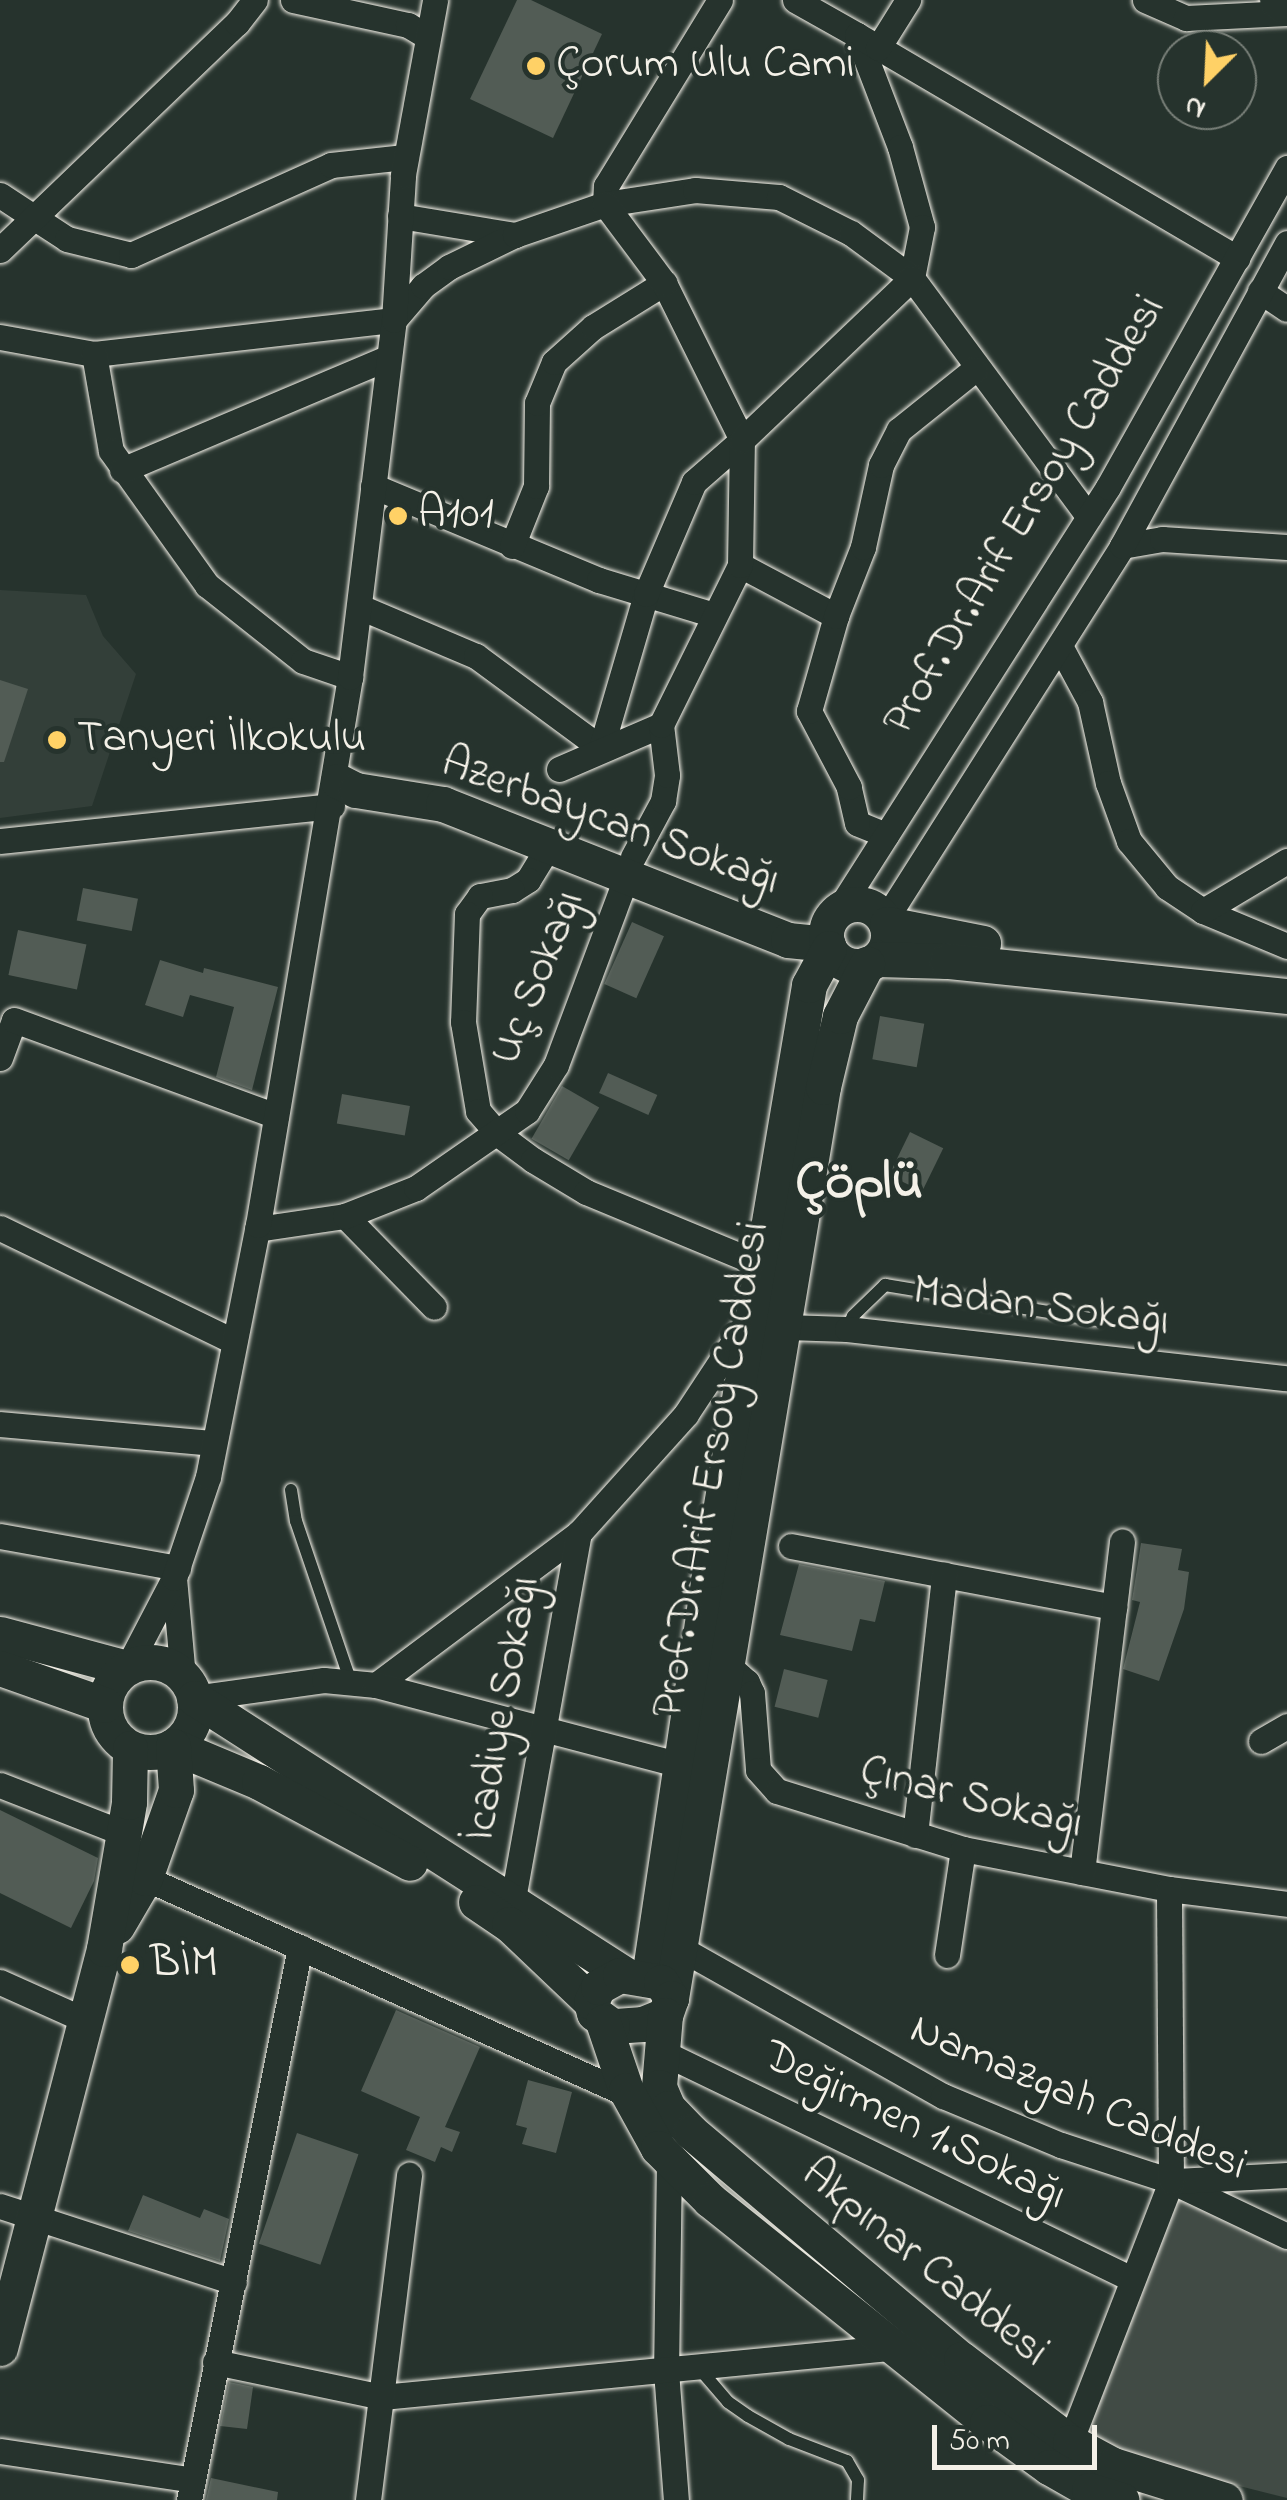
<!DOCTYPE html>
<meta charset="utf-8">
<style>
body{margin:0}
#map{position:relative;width:1287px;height:2500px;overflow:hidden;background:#26332d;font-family:"Indie Flower",sans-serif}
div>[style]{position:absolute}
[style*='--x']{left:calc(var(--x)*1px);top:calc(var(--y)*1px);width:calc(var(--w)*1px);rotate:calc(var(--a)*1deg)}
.built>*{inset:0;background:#333f39}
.green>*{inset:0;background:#414b45}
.building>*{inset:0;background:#525c55;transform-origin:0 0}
.roads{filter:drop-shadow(0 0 2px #f4f1e8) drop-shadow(0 0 2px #f4f1e8)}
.lane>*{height:12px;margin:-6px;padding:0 6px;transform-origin:6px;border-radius:6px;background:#26332d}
.street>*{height:25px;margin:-12.5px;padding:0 12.5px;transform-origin:12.5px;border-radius:12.5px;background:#26332d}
.secondary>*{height:35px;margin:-17.5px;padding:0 17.5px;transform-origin:17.5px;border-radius:17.5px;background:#26332d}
.secondary>.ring{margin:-17.5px;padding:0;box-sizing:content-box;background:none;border:35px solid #26332d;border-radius:50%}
.dots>*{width:28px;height:28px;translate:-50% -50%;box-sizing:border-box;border:5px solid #26332d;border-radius:50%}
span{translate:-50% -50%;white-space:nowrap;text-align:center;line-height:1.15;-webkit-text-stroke:8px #26332d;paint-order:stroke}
.poi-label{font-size:45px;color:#f4f1e8}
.left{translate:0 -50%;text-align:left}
.street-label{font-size:45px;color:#f4f1e8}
.district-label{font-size:55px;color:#f4f1e8;font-weight:700}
.north{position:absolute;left:1157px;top:30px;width:100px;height:100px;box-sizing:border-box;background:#26332d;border:2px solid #787f78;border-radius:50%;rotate:204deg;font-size:28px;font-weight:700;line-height:40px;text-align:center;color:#f4f1e8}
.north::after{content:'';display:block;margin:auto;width:35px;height:45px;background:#ffd166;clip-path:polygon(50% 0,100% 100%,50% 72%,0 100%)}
.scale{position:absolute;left:932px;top:2425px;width:165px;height:45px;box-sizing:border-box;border:5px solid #f4f1e8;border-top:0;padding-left:12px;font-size:30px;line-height:35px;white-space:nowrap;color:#f4f1e8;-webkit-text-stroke:8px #26332d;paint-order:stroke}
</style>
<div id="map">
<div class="built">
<div style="clip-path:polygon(0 590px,86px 595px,103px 636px,136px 674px,92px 806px,0 818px)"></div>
</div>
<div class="green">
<div style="clip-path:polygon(1177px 2198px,1287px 2248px,1287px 2498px,1152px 2464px,1083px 2436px)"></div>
</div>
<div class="building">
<div style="clip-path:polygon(517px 0,531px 0,602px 34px,553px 138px,470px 99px)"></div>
<div style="clip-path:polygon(0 680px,28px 689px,4px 762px,0 762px)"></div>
<div style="left:83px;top:888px;width:56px;height:33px;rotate:11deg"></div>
<div style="left:632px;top:922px;width:35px;height:68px;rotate:24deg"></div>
<div style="left:18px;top:930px;width:70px;height:46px;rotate:12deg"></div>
<div style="clip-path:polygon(160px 960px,203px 973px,204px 968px,278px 987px,252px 1090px,216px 1077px,234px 1007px,190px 995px,183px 1017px,145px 1005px)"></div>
<div style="left:880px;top:1016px;width:45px;height:44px;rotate:10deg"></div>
<div style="left:608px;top:1073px;width:54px;height:22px;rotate:24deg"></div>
<div style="left:562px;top:1086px;width:43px;height:61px;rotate:30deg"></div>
<div style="left:342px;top:1094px;width:69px;height:30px;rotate:10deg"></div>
<div style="left:910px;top:1132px;width:37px;height:48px;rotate:26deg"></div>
<div style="clip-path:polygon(1141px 1543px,1182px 1549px,1178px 1570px,1189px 1572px,1184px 1609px,1159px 1681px,1123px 1669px,1140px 1602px,1132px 1600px)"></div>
<div style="clip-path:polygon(799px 1564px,885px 1581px,875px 1622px,860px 1619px,852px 1651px,780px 1635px)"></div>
<div style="left:784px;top:1669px;width:45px;height:39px;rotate:14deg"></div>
<div style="clip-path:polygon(0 1810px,98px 1858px,94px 1881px,71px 1928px,0 1893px)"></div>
<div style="clip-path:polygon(396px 2010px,480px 2047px,445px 2127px,460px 2132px,452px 2152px,441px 2147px,435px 2162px,406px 2150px,420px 2117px,361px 2091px)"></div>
<div style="clip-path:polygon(528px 2080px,572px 2092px,556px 2153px,522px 2144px,527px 2128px,516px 2125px)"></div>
<div style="left:297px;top:2133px;width:65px;height:117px;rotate:19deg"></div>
<div style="clip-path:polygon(143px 2195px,200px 2218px,204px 2209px,229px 2219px,220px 2261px,128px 2231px)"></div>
<div style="clip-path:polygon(229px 2382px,253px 2387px,247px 2429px,220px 2426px)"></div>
<div style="clip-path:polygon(211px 2478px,278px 2492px,277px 2500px,206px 2500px)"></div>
</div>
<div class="roads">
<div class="lane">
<div style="--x:847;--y:1329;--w:14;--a:-65"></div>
<div style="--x:853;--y:1316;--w:45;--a:-44.1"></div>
<div style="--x:885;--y:1285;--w:214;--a:9.4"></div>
<div style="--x:291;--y:1490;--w:31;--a:81"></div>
<div style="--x:296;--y:1521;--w:171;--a:71.2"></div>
<div style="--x:698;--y:2367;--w:46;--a:49.4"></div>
<div style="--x:728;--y:2402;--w:24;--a:35"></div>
<div style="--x:748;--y:2416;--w:47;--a:29.3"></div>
<div style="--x:789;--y:2439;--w:62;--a:20.8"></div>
<div style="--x:847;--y:2461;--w:22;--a:60"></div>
<div style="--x:858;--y:2480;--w:20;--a:93"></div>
</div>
<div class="street">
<div style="--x:293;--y:0;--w:118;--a:12.3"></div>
<div style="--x:408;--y:25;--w:23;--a:31"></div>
<div style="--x:795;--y:0;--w:71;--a:29.4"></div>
<div style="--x:857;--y:35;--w:120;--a:69"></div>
<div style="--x:900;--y:147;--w:83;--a:74.6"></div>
<div style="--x:922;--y:227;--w:52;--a:101.1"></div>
<div style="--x:1145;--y:0;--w:45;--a:23.7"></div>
<div style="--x:1186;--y:18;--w:101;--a:-2.8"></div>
<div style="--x:857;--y:35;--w:441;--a:30.4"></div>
<div style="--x:878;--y:48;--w:57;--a:-58"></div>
<div style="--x:0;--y:195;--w:80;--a:33.3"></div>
<div style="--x:67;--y:239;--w:66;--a:14"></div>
<div style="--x:131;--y:255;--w:219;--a:-24.2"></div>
<div style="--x:331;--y:165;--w:74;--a:-6.2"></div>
<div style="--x:605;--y:204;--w:18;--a:-87"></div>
<div style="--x:606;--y:186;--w:218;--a:-58.5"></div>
<div style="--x:400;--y:216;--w:117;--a:9.4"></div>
<div style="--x:0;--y:250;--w:328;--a:-43.8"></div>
<div style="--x:237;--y:23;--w:29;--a:-52"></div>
<div style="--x:1260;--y:291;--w:32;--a:34"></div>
<div style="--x:394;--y:320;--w:45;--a:-49.5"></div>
<div style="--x:423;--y:286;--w:32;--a:-36"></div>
<div style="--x:449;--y:267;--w:73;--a:-25.9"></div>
<div style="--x:515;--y:235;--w:95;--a:-19"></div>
<div style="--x:605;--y:204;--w:91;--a:-8.8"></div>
<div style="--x:695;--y:190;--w:84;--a:4.8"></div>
<div style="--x:779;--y:197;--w:80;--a:26.6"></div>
<div style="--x:851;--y:233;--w:76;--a:36.4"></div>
<div style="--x:912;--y:278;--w:297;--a:53.5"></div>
<div style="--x:0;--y:337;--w:96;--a:10.3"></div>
<div style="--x:94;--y:354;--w:302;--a:-6.5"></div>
<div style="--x:94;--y:354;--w:98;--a:80.1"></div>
<div style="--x:111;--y:451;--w:165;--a:54.4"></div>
<div style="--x:207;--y:585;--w:122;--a:38.4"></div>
<div style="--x:303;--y:661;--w:50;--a:18.8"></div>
<div style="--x:122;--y:470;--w:288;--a:-22.9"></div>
<div style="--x:373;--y:486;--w:245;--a:22.6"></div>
<div style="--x:599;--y:580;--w:120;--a:16.9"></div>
<div style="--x:512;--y:546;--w:65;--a:-68.2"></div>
<div style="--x:536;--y:486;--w:83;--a:-89.3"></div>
<div style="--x:537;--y:403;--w:44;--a:-67.5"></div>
<div style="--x:554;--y:362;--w:52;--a:-41.9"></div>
<div style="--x:593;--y:327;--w:84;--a:-31.8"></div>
<div style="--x:1122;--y:546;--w:41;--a:-9.9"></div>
<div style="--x:1162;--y:539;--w:125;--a:3.7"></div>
<div style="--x:740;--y:565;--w:109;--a:28"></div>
<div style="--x:360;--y:607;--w:126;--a:22.9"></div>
<div style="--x:476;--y:656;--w:155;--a:36.4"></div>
<div style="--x:601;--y:748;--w:160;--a:-73.7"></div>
<div style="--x:646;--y:594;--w:122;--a:-66.8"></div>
<div style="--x:694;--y:482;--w:64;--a:-41.2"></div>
<div style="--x:742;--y:440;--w:175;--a:-116.4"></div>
<div style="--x:664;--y:283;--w:99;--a:-126.8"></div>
<div style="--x:1060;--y:646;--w:64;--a:61.8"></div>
<div style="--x:1090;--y:702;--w:83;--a:77.5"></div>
<div style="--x:1108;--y:783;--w:62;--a:70.1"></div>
<div style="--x:1129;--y:841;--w:60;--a:50.4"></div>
<div style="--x:1167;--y:887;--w:43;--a:33.7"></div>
<div style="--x:1203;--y:911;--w:91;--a:22.6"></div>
<div style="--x:559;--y:769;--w:111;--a:-23.3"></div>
<div style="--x:886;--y:835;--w:31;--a:-158"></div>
<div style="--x:857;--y:823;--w:37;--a:-103"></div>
<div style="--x:849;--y:787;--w:86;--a:-117.8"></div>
<div style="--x:809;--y:711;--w:99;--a:-74.1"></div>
<div style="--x:836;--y:616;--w:74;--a:-68.6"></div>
<div style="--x:863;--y:547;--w:84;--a:-77.6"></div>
<div style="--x:881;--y:465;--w:39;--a:-63"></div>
<div style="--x:899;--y:430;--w:97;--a:-38.8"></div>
<div style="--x:0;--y:841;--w:334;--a:-6"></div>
<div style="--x:550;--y:844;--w:42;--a:121.4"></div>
<div style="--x:528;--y:880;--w:19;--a:148"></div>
<div style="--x:512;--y:890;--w:33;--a:169"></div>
<div style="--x:480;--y:896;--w:22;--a:126"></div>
<div style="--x:467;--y:914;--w:108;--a:92.1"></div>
<div style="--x:463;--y:1022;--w:90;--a:80.4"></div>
<div style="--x:478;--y:1111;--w:30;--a:49"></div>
<div style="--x:498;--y:1134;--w:44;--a:36.6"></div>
<div style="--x:533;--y:1160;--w:62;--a:31.1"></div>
<div style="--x:586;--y:1192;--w:191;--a:22.5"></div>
<div style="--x:633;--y:857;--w:64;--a:-61.8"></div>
<div style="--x:663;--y:801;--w:26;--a:-81"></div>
<div style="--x:667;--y:775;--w:50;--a:-96.8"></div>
<div style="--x:661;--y:725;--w:178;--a:-63.7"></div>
<div style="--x:740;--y:565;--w:125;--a:-89.1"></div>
<div style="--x:742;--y:440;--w:235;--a:-43.6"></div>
<div style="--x:839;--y:909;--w:500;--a:-57.48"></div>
<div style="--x:1108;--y:487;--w:366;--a:-60.7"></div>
<div style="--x:1203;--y:911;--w:98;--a:-30.8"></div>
<div style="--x:885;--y:920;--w:443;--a:-57.6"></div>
<div style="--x:1122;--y:546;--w:345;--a:-61.4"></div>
<div style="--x:0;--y:1058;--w:40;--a:-69.8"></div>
<div style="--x:14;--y:1020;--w:279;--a:20.1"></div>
<div style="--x:345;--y:1216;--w:127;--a:45.6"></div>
<div style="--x:0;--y:1228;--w:259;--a:25.9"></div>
<div style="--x:257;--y:1229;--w:89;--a:-8.4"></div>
<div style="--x:345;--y:1216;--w:76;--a:-21.5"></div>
<div style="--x:416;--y:1188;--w:135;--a:-34.7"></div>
<div style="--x:527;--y:1111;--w:54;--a:-57.8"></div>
<div style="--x:556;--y:1065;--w:203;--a:-69.5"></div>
<div style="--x:786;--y:1327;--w:61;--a:1.9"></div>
<div style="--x:847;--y:1329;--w:443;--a:6.4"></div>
<div style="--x:0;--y:1424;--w:214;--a:5.1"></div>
<div style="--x:0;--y:1536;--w:181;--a:10.2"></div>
<div style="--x:791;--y:1546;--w:329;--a:10.7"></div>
<div style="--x:174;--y:1578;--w:98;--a:84.8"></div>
<div style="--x:729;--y:1666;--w:24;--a:42"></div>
<div style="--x:747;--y:1682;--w:12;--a:66"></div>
<div style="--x:752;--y:1693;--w:77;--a:85.5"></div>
<div style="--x:758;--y:1770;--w:28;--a:48"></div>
<div style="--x:777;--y:1791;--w:195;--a:17.3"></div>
<div style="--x:963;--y:1849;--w:210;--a:11"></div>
<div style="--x:1169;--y:1889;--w:119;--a:7.2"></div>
<div style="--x:127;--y:1668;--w:102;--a:-62.4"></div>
<div style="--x:174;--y:1578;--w:107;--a:-71.4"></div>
<div style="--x:208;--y:1477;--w:257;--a:-78.8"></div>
<div style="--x:258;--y:1225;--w:556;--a:-80.47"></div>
<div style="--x:350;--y:677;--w:360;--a:-83"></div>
<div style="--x:394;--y:320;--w:145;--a:-86.4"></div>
<div style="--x:403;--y:175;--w:178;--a:-79.6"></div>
<div style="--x:376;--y:1685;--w:254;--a:-36.8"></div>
<div style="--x:579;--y:1533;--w:160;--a:-48"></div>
<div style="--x:686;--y:1414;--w:109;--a:-56.6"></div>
<div style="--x:194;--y:1698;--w:131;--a:-7.9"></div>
<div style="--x:324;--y:1680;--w:52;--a:5.5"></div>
<div style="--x:376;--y:1685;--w:315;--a:14.7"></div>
<div style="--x:1261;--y:1741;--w:30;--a:-30"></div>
<div style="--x:0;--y:1785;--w:132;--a:21.3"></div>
<div style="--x:915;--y:1835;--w:262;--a:-83.6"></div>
<div style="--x:1082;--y:1872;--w:333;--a:-83.1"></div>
<div style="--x:145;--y:1878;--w:530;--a:24.15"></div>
<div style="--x:513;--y:1899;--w:372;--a:-79.8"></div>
<div style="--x:680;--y:1948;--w:302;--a:29.4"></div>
<div style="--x:943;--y:2096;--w:128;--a:22.6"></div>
<div style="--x:1061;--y:2145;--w:116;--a:18.1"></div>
<div style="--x:1171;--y:2181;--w:128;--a:25.4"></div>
<div style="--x:947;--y:1955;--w:107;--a:-81.4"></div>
<div style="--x:0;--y:1982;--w:93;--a:24.1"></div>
<div style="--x:662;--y:2052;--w:520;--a:25.78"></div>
<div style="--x:669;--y:2160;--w:211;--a:90.8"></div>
<div style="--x:666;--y:2371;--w:129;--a:85.6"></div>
<div style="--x:1176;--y:2181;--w:111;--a:-3.1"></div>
<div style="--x:0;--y:2206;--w:246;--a:18"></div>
<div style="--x:215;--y:2362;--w:171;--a:11.8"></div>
<div style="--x:382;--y:2397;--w:509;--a:-5.52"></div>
<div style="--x:1070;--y:2442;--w:280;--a:-68.8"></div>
<div style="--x:1171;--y:2181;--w:292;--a:-90.4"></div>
<div style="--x:0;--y:2451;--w:195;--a:8.5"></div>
<div style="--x:189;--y:2500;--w:564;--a:-78.65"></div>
<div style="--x:368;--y:2500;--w:328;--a:-82.8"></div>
</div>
<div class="secondary">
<div style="--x:1277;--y:0;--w:12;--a:35"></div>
<div style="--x:338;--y:781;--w:20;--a:27"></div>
<div style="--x:356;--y:790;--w:88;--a:9.1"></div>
<div style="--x:443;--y:804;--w:371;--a:21.5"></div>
<div style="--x:788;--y:940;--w:40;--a:5.7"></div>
<div class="ring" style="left:826px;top:904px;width:27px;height:27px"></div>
<div style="--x:887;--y:924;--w:98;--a:11.2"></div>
<div style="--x:877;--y:959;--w:70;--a:1.6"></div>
<div style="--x:947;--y:961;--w:342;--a:5.9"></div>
<div style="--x:0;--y:1634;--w:131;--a:15"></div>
<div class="ring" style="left:105px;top:1662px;width:55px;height:55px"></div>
<div style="--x:0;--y:1668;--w:111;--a:19.4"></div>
<div style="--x:194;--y:1698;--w:513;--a:32.67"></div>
<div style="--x:173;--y:1746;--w:93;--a:22.7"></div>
<div style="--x:259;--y:1782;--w:171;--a:28.2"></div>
<div style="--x:476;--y:1902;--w:40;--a:34"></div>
<div style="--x:509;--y:1924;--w:113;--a:43.6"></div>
<div style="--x:117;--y:1926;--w:56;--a:-59.7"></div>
<div style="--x:145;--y:1878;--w:93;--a:-70.6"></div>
<div style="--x:176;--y:1790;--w:44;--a:-93.9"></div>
<div style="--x:649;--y:1977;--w:412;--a:-81.5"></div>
<div style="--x:710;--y:1570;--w:593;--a:-80.39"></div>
<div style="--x:809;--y:985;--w:42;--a:-61.6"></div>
<div style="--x:671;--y:1998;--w:924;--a:-80.53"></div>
<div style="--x:823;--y:1087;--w:73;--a:-76.5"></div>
<div style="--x:840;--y:1016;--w:59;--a:-62.6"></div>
<div style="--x:665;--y:2015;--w:24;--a:158"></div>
<div style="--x:643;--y:2024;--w:31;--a:176"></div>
<div style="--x:612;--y:2026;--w:22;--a:-144"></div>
<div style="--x:594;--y:2013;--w:11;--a:-105"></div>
<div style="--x:591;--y:2002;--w:17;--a:-65"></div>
<div style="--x:598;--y:1987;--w:25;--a:-29"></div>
<div style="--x:620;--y:1975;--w:42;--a:9.7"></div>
<div style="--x:661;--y:1982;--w:19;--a:58"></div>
<div style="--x:671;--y:1998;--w:18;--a:109"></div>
<div style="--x:665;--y:2015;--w:72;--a:94.8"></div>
<div style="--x:659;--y:2087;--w:23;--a:67"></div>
<div style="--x:668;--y:2108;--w:33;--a:46"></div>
<div style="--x:691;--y:2132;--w:353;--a:40.1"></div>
<div style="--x:961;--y:2359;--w:137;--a:37.3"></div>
<div style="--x:1070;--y:2442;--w:49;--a:28.1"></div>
<div style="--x:1113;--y:2465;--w:117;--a:17.4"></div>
<div style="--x:603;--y:2022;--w:72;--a:71.3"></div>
<div style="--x:626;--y:2090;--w:66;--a:61.1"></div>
<div style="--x:658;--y:2148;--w:74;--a:45"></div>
<div style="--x:710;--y:2200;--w:355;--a:38.7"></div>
<div style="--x:987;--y:2422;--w:77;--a:36"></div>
<div style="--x:1049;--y:2467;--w:46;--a:29.9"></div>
<div style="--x:1089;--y:2490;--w:34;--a:17"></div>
<div style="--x:0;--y:2348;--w:412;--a:-75.4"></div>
<div style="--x:104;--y:1949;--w:149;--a:-80.3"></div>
<div style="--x:129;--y:1802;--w:54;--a:-88.9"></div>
</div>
</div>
<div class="dots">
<div style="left:536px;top:66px;background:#ffd166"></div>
<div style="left:398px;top:516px;background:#ffd166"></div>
<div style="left:57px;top:740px;background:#ffd166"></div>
<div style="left:130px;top:1965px;background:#ffd166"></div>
</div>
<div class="poi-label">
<span class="left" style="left:556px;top:66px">Çorum Ulu Cami</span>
<span class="left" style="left:418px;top:516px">A101</span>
<span class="left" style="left:77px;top:740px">Tanyeri İlkokulu</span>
<span class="left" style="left:150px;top:1965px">BİM</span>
</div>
<div class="street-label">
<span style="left:1026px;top:516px;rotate:-59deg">Prof.Dr.Arif Ersoy Caddesi</span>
<span style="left:610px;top:823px;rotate:20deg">Azerbaycan Sokağı</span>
<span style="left:539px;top:978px;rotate:-68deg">Uç Sokağı</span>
<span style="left:1041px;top:1308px;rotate:7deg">Madan Sokağı</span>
<span style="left:713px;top:1470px;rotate:-80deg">Prof.Dr.Arif Ersoy Caddesi</span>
<span style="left:504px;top:1709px;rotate:-80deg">İcadiye Sokağı</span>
<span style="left:971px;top:1799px;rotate:14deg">Çınar Sokağı</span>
<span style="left:1078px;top:2099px;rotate:23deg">Namazgah Caddesi</span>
<span style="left:914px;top:2127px;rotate:26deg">Değirmen 1.Sokağı</span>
<span style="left:924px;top:2264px;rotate:39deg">Akpınar Caddesi</span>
</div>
<div class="district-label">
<span style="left:859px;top:1185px">Çöplü</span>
</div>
<div class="north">N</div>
<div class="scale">50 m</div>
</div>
